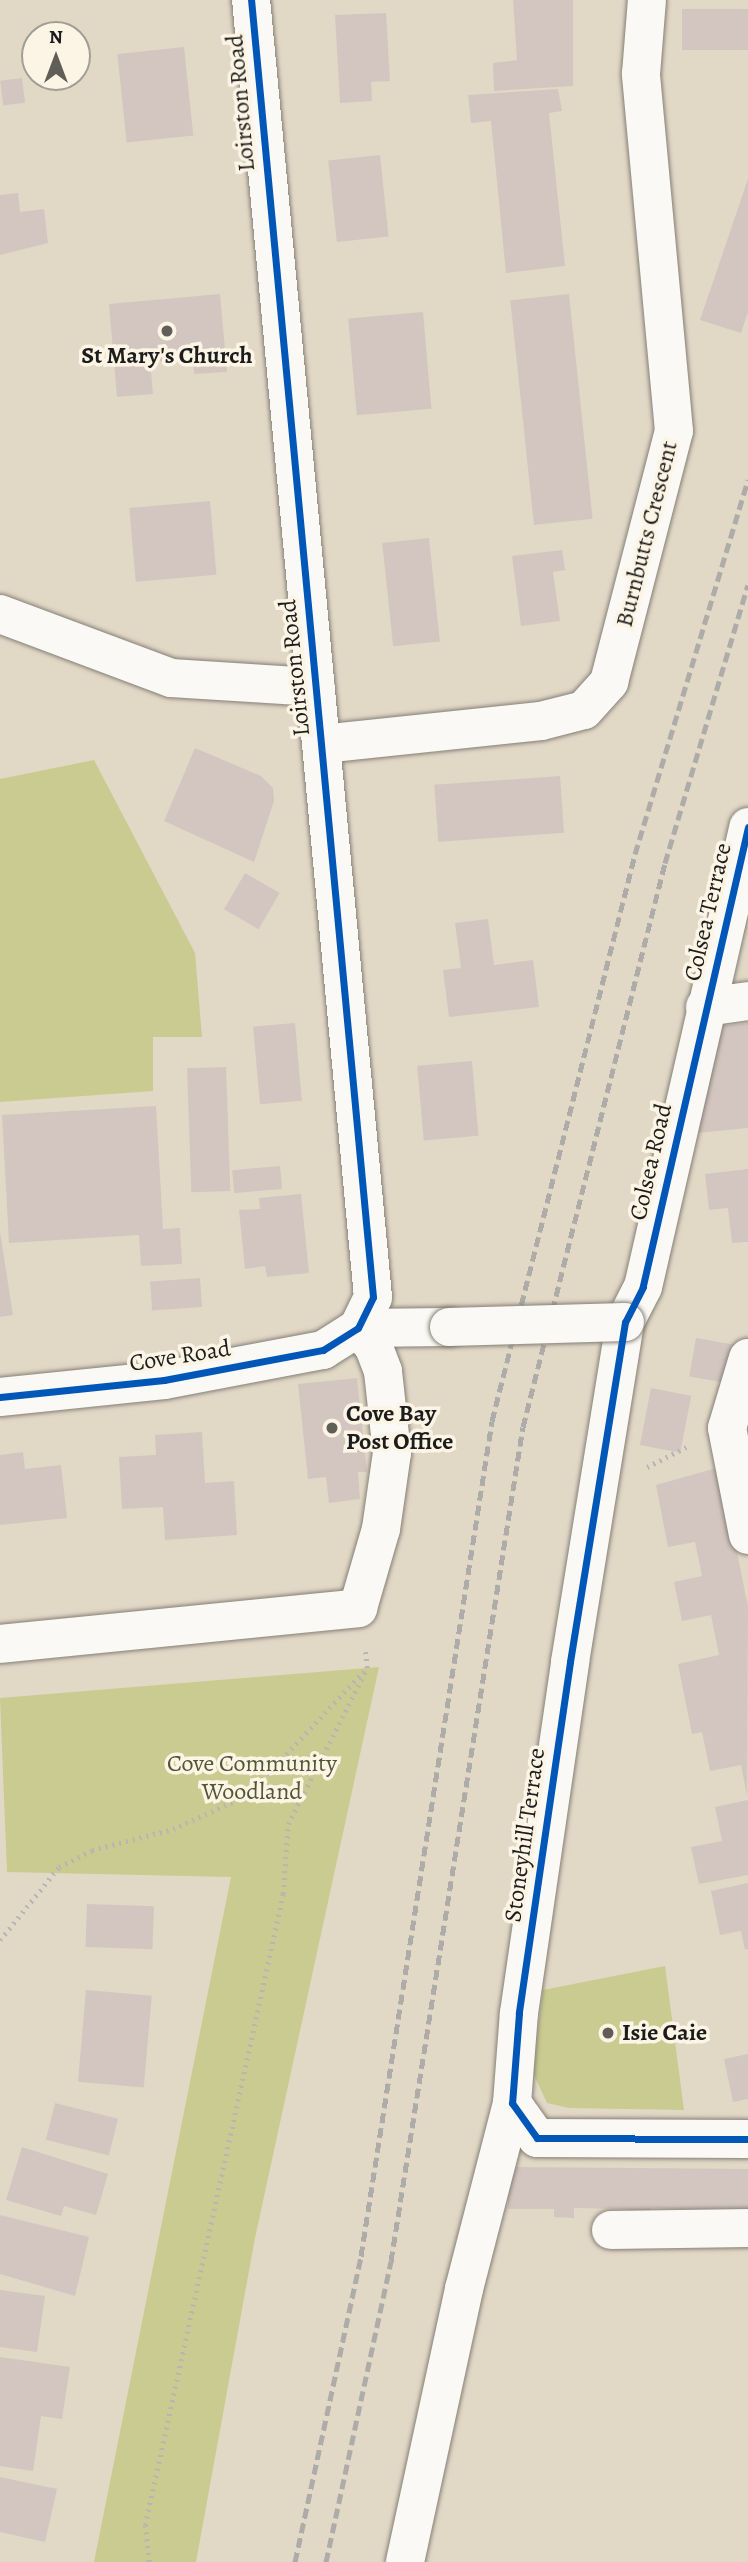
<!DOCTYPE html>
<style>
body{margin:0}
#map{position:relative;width:748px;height:2562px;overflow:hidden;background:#e2d8c6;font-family:Alegreya,serif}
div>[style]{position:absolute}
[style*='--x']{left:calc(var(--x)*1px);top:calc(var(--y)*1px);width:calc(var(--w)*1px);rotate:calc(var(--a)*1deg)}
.green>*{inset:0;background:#c9cb90}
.building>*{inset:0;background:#d3c6c0;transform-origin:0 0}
.path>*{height:4.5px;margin-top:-2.25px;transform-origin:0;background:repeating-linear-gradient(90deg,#b8b6b2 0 2px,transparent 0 7px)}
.roads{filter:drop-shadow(0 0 2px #858077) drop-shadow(0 0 2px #858077)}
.minor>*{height:38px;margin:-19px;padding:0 19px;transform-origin:19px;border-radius:19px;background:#fbf9f6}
.rail>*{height:5px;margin-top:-2.5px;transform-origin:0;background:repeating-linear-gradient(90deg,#adaca9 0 10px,transparent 0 15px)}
.bridges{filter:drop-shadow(0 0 2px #858077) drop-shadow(0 0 2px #858077)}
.minor-bridge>*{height:38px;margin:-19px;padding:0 19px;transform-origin:19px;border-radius:19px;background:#fbf9f6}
.cycleway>*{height:7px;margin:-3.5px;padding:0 3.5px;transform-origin:3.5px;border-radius:3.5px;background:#0057b8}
.dots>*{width:19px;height:19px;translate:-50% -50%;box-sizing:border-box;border:4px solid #fcf5e5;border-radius:50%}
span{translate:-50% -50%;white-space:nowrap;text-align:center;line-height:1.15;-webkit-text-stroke:7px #fcf5e5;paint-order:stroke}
.street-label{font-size:24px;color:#1c1c1c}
.poi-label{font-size:24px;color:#1c1c1c;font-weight:700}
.left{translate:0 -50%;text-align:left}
.park-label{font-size:24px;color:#515635}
.north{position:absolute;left:21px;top:21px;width:70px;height:70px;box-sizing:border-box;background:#fcf5e5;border:2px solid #a29e95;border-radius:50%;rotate:0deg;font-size:19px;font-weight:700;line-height:28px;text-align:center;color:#1c1c1c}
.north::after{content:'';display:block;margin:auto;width:24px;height:32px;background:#615e58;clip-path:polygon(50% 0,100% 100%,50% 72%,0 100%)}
</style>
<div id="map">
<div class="green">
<div style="clip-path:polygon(94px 760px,195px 953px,202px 1037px,153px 1037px,153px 1091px,0 1102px,0 779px)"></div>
<div style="clip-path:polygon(379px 1667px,255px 2238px,196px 2562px,94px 2562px,231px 1877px,7px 1872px,0 1698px)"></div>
<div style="clip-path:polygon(665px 1966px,684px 2110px,569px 2108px,547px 2103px,533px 2073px,543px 1990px)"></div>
</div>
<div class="building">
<div style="clip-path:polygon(513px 0,573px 0,573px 86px,494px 91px,493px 63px,517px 60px)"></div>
<div style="left:748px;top:9px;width:41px;height:66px;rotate:90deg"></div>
<div style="clip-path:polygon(386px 13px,390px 81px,371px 82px,372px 101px,340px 103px,335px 15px)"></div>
<div style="left:184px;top:47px;width:89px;height:67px;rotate:84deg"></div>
<div style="left:22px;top:78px;width:25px;height:22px;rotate:83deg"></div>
<div style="clip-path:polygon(558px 89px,562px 111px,549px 113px,565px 266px,506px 273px,491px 121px,471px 123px,468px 95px)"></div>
<div style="left:380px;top:155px;width:82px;height:52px;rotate:84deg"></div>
<div style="clip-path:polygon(748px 179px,748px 312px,741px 333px,700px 320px)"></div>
<div style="clip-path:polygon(18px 193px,20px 212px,44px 209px,48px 243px,0 255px,0 195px)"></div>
<div style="clip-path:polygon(220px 294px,227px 372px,194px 374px,193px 358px,150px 362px,153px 394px,117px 397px,109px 304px)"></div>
<div style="left:569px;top:294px;width:226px;height:59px;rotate:84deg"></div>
<div style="left:423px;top:312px;width:97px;height:75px;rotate:85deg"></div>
<div style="left:210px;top:501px;width:74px;height:81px;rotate:85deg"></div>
<div style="left:429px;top:538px;width:104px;height:47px;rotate:84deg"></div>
<div style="clip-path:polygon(562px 550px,565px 570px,553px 572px,560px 621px,521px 626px,512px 556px)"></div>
<div style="clip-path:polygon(195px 748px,261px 776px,273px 788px,274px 801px,254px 862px,164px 821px)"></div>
<div style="left:560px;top:776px;width:57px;height:126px;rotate:86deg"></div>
<div style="left:245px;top:873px;width:40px;height:42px;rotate:30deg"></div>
<div style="clip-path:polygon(488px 919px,494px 965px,533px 960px,539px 1007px,449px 1017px,443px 970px,461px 968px,455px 923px)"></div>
<div style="left:295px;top:1023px;width:78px;height:42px;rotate:85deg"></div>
<div style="clip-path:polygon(748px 1023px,748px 1128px,697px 1133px,716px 1027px)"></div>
<div style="left:472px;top:1061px;width:75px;height:55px;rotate:85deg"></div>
<div style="left:226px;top:1067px;width:124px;height:39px;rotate:88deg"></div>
<div style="clip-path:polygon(156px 1106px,163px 1229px,180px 1228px,182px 1264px,141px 1266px,139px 1235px,9px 1243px,2px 1115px)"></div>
<div style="left:280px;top:1166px;width:23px;height:48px;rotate:85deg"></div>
<div style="clip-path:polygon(748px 1169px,748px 1242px,732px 1243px,728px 1208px,709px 1210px,705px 1174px)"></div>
<div style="clip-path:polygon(301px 1194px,309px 1273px,267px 1277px,265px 1266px,245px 1269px,239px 1210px,260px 1209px,259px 1198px)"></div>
<div style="clip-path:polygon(0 1232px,13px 1315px,0 1317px)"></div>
<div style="left:200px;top:1278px;width:29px;height:50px;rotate:86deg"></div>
<div style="left:696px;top:1338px;width:42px;height:39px;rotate:10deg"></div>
<div style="clip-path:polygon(357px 1378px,367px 1472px,358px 1472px,360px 1499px,329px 1503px,326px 1477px,308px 1479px,298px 1384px)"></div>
<div style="left:651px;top:1388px;width:41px;height:58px;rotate:11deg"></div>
<div style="clip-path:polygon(202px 1432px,205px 1483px,234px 1481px,237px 1535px,165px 1540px,163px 1507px,122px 1509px,119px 1457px,156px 1455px,155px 1435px)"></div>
<div style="clip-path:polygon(23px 1452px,25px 1469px,61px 1465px,67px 1518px,0 1525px,0 1455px)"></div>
<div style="clip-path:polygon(720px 1467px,748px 1607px,747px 1796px,741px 1765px,710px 1771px,702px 1732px,692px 1734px,678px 1664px,719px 1655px,711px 1615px,682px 1621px,674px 1582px,702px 1576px,695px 1542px,668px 1547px,656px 1485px)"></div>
<div style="clip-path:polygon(748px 1800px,748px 1875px,699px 1884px,691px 1847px,722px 1841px,715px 1807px)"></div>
<div style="clip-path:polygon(748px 1883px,748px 1949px,745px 1950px,741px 1931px,720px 1935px,711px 1891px)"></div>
<div style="left:87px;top:1904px;width:67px;height:43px;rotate:2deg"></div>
<div style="left:86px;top:1990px;width:66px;height:92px;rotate:5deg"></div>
<div style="clip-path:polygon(748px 2054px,748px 2099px,733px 2102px,724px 2059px)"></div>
<div style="left:55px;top:2103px;width:65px;height:38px;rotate:14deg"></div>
<div style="clip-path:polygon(22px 2147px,108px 2174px,96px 2215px,64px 2206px,61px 2216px,6px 2200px)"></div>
<div style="clip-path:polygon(508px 2167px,748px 2169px,748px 2214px,680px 2213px,680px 2209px,651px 2208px,651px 2221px,628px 2221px,628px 2209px,574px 2208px,574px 2218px,554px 2217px,554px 2209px,508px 2209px)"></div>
<div style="clip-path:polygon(0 2215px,89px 2237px,75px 2296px,0 2274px)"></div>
<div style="clip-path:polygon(0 2290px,45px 2296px,37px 2352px,0 2347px)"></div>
<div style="clip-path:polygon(0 2357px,70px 2367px,62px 2419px,41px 2416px,33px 2471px,0 2466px)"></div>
<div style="clip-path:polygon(0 2477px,57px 2489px,45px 2542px,0 2532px)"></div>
</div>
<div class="path">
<div style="--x:647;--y:1467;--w:44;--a:-27.1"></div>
<div style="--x:0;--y:1940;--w:94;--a:-51.1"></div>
<div style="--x:59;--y:1867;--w:37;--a:-27"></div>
<div style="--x:92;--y:1850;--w:84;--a:-14.5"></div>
<div style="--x:173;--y:1829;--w:82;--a:-24.4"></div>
<div style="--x:248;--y:1795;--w:174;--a:-46.9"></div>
<div style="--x:367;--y:1668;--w:18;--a:-96"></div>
<div style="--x:149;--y:2562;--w:37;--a:-96"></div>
<div style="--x:145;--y:2525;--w:646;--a:-77.66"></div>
<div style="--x:283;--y:1894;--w:70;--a:-85.9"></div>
<div style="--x:288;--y:1824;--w:175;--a:-63.1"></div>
</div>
<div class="roads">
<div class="minor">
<div style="--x:0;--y:614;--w:183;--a:20.5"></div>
<div style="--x:171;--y:678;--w:145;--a:3.6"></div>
<div style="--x:322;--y:744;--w:220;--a:-6"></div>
<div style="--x:541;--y:721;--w:44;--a:-14.3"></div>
<div style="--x:584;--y:710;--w:38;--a:-48"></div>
<div style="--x:609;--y:682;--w:259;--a:-75.5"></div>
<div style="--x:674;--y:431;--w:359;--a:-95.3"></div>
<div style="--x:641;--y:74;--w:74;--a:-85.4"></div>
<div style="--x:705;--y:1007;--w:43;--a:-7.9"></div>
<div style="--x:358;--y:1328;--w:91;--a:-0.6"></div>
<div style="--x:748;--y:1358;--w:73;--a:106.7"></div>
<div style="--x:727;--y:1428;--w:109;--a:78.9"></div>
<div style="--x:0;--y:1397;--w:165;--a:-5.9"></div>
<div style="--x:164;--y:1380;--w:162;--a:-10.7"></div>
<div style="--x:323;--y:1350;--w:41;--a:-32.2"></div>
<div style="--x:358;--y:1328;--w:34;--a:-64"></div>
<div style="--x:373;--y:1297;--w:1303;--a:-95.37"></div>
<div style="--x:0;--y:1644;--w:360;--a:-5.7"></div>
<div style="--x:358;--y:1608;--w:82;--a:-73.8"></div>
<div style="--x:381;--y:1529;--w:77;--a:-81.8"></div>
<div style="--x:392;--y:1453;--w:82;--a:-96.3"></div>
<div style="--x:383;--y:1371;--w:26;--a:-111"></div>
<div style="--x:374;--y:1347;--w:25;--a:-130"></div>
<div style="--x:512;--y:2103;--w:43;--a:54.5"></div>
<div style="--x:537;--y:2138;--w:211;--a:0.3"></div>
<div style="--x:611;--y:2230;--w:137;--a:-0.8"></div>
<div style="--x:405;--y:2562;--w:279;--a:-77.8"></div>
<div style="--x:464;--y:2289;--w:192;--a:-75.5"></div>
<div style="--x:512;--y:2103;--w:90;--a:-85.6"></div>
<div style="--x:519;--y:2013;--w:355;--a:-81.7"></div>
<div style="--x:570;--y:1662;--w:344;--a:-80.8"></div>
<div style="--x:625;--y:1322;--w:39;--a:-63"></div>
<div style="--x:643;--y:1287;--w:472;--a:-77.1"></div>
</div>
</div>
<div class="rail">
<div style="--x:295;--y:2562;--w:313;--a:-77.8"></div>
<div style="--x:361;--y:2256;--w:845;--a:-81.08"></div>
<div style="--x:492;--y:1421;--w:585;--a:-75.84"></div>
<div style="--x:635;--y:854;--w:391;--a:-73.2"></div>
<div style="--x:326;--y:2562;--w:308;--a:-77.8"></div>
<div style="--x:391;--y:2261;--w:844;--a:-81.01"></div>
<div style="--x:523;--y:1427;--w:582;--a:-75.87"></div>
<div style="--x:665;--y:863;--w:290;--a:-73.4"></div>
</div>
<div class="bridges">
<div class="minor-bridge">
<div style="--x:449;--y:1327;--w:176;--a:-1.6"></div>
</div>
</div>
<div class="cycleway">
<div style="--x:748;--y:827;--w:472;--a:102.9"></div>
<div style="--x:643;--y:1287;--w:39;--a:117"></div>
<div style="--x:625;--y:1322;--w:344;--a:99.2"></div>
<div style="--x:570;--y:1662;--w:355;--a:98.3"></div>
<div style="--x:519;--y:2013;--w:90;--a:94.4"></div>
<div style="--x:512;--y:2103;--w:43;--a:54.5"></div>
<div style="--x:537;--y:2138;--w:211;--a:0.3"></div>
<div style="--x:0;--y:1397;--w:165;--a:-5.9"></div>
<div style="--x:164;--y:1380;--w:162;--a:-10.7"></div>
<div style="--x:323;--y:1350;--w:41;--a:-32.2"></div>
<div style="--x:358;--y:1328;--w:34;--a:-64"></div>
<div style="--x:373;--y:1297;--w:1303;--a:-95.37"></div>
</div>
<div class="dots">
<div style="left:167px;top:331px;background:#615e58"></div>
<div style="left:332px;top:1428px;background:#615e58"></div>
<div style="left:608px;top:2033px;background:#615e58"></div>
</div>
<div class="street-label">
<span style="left:241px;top:103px;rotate:-95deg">Loirston Road</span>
<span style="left:647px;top:534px;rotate:-76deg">Burnbutts Crescent</span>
<span style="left:295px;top:668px;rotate:-96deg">Loirston Road</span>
<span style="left:708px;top:912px;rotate:-77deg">Colsea Terrace</span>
<span style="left:651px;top:1162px;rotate:-77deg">Colsea Road</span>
<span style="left:180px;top:1356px;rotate:-9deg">Cove Road</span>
<span style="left:525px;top:1835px;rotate:-82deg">Stoneyhill Terrace</span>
</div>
<div class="poi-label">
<span style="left:167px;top:356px">St Mary's Church</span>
<span class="left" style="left:346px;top:1428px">Cove Bay<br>Post Office</span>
<span class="left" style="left:622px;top:2033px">Isie Caie</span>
</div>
<div class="park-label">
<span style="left:252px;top:1778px">Cove Community<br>Woodland</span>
</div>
<div class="north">N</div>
</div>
